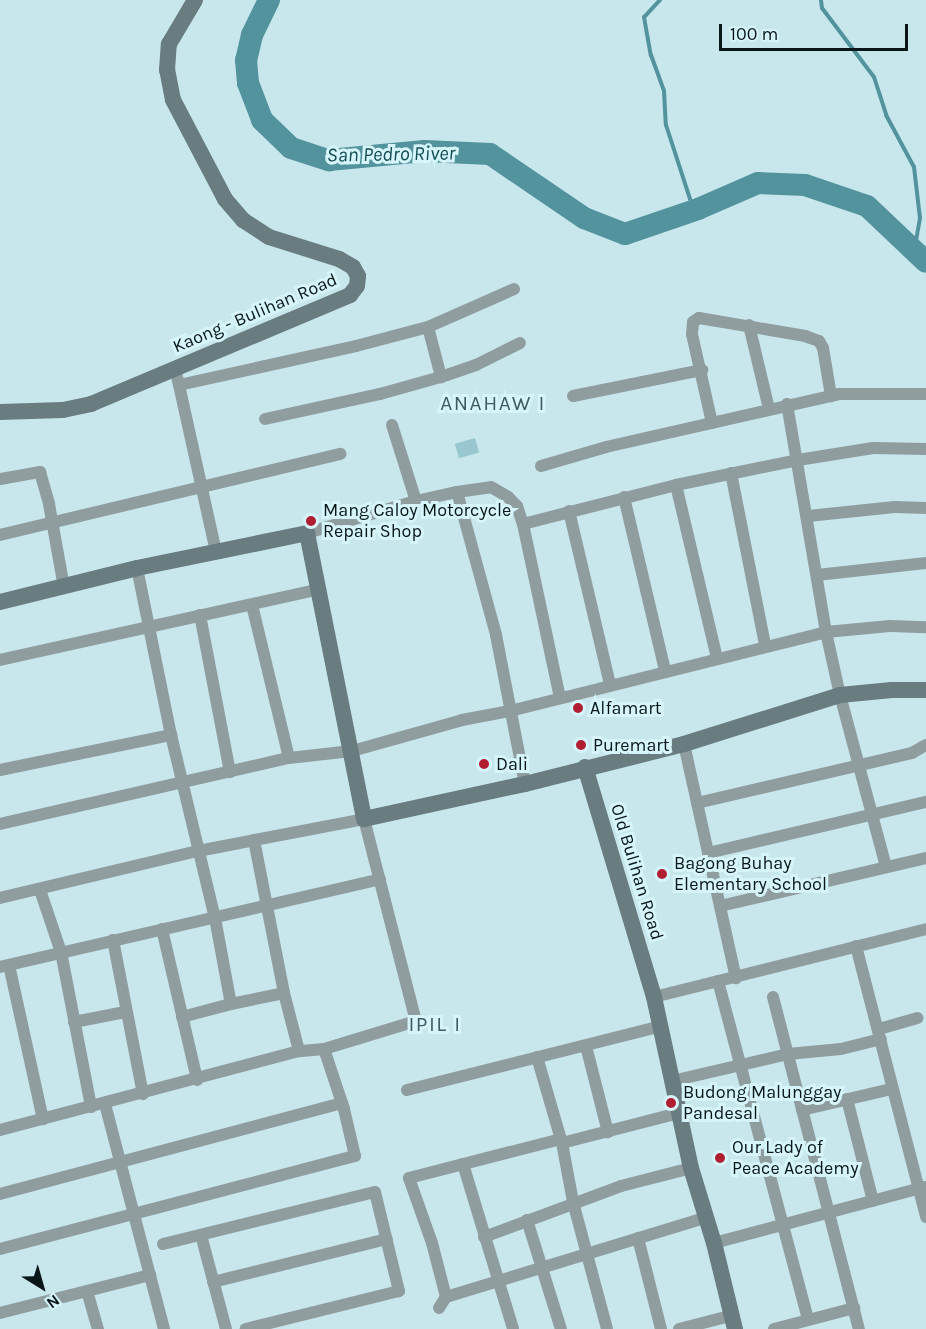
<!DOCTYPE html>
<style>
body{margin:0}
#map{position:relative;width:926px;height:1329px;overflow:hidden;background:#c8e7ed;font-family:Karla,sans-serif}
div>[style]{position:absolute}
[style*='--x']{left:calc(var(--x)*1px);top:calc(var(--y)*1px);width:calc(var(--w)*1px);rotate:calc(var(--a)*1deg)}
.green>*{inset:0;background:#99c7cf;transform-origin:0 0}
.stream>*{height:4px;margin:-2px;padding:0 2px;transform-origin:2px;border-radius:2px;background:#53939d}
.river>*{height:22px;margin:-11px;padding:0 11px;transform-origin:11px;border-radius:11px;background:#53939d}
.street>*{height:12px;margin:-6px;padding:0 6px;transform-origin:6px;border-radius:6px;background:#909d9f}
.secondary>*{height:16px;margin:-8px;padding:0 8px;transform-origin:8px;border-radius:8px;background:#697c7f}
.dots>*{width:16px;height:16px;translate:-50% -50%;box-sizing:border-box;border:3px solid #d5f5fa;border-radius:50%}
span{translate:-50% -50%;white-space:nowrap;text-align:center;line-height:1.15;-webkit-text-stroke:6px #d5f5fa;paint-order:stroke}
.street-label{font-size:18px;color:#0a1618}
.poi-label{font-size:18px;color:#0a1618}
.left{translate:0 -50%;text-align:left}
.water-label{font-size:20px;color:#124b53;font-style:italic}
.quarter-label{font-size:21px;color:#405c60;letter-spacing:1.5px}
.north{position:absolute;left:12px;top:1257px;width:60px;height:60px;-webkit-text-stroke:4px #d5f5fa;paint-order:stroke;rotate:143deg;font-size:16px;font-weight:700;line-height:24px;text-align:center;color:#0a1618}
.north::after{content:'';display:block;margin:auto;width:21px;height:27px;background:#0a1618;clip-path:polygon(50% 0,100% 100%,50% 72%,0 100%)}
.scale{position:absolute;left:719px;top:24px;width:189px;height:27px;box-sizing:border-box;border:3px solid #0a1618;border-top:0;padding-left:8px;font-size:18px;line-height:21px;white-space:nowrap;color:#0a1618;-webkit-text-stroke:4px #d5f5fa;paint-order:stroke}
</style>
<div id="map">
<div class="green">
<div style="left:475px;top:438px;width:15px;height:21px;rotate:74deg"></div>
</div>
<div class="stream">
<div style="--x:660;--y:0;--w:23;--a:133"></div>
<div style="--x:644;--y:17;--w:39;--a:80"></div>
<div style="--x:651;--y:55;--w:38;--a:70"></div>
<div style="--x:664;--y:91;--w:34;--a:87"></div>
<div style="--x:666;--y:125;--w:90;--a:72"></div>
<div style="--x:821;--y:0;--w:8;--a:83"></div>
<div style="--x:822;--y:8;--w:86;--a:53"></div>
<div style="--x:874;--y:77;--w:40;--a:72"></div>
<div style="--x:886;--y:115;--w:59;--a:61.7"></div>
<div style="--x:914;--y:167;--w:51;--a:83.3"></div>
<div style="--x:920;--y:218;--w:35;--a:100"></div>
</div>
<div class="river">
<div style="--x:269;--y:0;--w:39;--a:116"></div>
<div style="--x:252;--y:35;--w:26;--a:103"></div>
<div style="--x:246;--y:60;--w:23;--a:85"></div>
<div style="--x:248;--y:83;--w:40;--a:69"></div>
<div style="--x:262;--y:120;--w:40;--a:44"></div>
<div style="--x:291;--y:148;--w:40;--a:18"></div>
<div style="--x:329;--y:160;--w:96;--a:-5.4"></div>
<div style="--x:425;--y:151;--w:65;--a:2.6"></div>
<div style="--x:490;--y:154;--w:114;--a:34.2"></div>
<div style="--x:584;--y:218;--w:44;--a:21.3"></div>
<div style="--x:625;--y:234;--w:77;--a:-18.9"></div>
<div style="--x:698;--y:209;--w:65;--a:-23.4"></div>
<div style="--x:758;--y:183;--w:47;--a:2.4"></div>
<div style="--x:805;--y:185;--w:65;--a:18.7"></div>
<div style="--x:867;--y:206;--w:81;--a:43.5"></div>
</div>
<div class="street">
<div style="--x:749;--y:325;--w:86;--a:76.6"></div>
<div style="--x:428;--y:327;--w:94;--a:-23.8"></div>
<div style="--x:175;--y:369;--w:16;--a:76"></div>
<div style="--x:179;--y:385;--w:181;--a:-12.4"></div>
<div style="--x:356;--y:346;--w:74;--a:-14.8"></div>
<div style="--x:428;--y:327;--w:52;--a:75.4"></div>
<div style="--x:179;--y:385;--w:171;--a:77.5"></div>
<div style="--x:573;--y:396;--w:132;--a:-11.4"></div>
<div style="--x:787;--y:404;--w:231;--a:80.3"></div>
<div style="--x:826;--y:632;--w:65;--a:77.5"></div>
<div style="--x:840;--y:695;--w:178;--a:75"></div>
<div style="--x:265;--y:419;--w:118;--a:-12.3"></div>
<div style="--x:380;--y:394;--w:63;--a:-15.6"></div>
<div style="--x:441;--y:377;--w:37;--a:-19"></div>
<div style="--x:476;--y:365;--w:49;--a:-26.6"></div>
<div style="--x:712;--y:423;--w:91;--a:-102.7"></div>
<div style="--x:692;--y:334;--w:12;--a:-85"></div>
<div style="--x:693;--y:322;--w:7;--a:-34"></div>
<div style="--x:699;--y:318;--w:108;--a:9.6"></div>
<div style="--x:805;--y:336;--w:15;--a:20"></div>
<div style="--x:819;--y:341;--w:8;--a:60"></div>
<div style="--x:823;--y:348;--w:49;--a:80.5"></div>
<div style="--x:392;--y:425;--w:80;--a:72.5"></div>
<div style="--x:541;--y:466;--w:68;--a:-16.3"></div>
<div style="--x:606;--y:447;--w:239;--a:-12.8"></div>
<div style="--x:839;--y:394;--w:87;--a:0"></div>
<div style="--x:731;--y:473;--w:175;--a:78.8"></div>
<div style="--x:0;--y:479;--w:41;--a:-9.9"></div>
<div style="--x:40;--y:472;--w:33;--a:74"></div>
<div style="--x:49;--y:504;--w:84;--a:79.8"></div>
<div style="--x:676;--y:485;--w:178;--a:76.7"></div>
<div style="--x:457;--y:492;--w:148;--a:74.7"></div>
<div style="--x:496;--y:635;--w:152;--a:79"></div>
<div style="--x:624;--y:497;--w:179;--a:76.7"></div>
<div style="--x:569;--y:511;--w:179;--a:76.7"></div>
<div style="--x:808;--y:516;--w:87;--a:-5.9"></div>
<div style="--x:895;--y:507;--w:31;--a:2"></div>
<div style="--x:523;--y:524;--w:158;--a:-14.3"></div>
<div style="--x:676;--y:485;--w:125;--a:-11.6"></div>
<div style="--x:798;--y:460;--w:76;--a:-9.1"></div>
<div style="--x:873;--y:448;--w:53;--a:1.1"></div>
<div style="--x:307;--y:533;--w:114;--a:-16.4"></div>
<div style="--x:416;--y:501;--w:42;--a:-12.4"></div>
<div style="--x:457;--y:492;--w:34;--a:-8"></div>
<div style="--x:491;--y:487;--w:20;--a:30"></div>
<div style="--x:508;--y:497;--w:13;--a:45"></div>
<div style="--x:517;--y:506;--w:19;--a:72"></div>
<div style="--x:523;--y:524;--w:178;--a:78"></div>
<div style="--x:0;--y:535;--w:350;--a:-13.4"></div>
<div style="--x:137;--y:568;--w:170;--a:78.5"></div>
<div style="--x:171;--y:735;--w:188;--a:76.5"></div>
<div style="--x:215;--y:918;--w:87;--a:79.5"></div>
<div style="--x:817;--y:575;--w:110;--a:-6.3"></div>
<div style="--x:252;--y:605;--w:157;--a:76.4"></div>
<div style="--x:200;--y:615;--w:160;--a:79.2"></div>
<div style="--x:0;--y:660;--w:328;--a:-12.5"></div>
<div style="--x:684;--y:744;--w:240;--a:77.5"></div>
<div style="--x:0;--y:770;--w:175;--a:-11.6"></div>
<div style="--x:697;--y:803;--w:221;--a:-13.1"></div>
<div style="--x:912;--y:753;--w:16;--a:-30"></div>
<div style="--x:0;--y:824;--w:296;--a:-12.9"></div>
<div style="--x:289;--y:758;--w:63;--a:-6.3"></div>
<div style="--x:352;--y:751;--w:114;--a:-15.7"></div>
<div style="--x:462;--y:720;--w:49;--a:-10.6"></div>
<div style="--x:510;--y:711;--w:326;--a:-14"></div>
<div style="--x:826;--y:632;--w:64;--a:-5.4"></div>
<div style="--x:890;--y:626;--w:36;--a:2"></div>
<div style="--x:254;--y:840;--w:156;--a:78.9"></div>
<div style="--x:284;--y:993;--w:60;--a:75.5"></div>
<div style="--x:708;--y:853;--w:224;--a:-13.2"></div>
<div style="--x:40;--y:890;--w:65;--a:71.3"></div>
<div style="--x:61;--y:952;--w:158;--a:79"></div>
<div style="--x:0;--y:898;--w:204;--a:-13.4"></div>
<div style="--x:198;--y:851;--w:169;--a:-10.9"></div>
<div style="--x:364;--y:819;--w:209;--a:75.6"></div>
<div style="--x:416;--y:1021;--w:96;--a:163.1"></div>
<div style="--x:324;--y:1049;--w:25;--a:175"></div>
<div style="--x:299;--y:1051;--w:309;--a:165.2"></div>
<div style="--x:720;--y:906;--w:212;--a:-13.1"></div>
<div style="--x:162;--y:929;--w:155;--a:76.9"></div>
<div style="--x:113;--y:940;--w:157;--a:79"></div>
<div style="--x:856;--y:946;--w:280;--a:75.5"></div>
<div style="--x:9;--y:965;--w:158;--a:77.6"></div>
<div style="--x:0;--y:967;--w:390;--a:-13"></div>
<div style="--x:718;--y:981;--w:350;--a:75.1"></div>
<div style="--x:654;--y:997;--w:280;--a:-14"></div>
<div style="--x:773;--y:997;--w:343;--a:75.5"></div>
<div style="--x:182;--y:1017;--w:51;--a:-14.9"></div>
<div style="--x:231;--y:1004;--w:54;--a:-11.7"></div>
<div style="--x:74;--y:1022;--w:52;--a:-11.1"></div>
<div style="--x:879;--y:1029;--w:40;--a:-16"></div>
<div style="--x:586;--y:1046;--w:89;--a:75.7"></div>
<div style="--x:537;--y:1057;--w:90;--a:73.8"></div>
<div style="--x:562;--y:1143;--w:60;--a:79.4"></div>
<div style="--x:573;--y:1202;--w:131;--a:75"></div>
<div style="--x:672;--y:1081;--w:119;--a:-13.1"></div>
<div style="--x:788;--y:1054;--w:53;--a:-5.4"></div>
<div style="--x:841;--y:1049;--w:41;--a:-14"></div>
<div style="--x:407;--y:1090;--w:263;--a:-14.1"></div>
<div style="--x:847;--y:1099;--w:105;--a:75.7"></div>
<div style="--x:105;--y:1104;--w:233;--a:75.3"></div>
<div style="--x:802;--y:1110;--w:91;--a:-13.3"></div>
<div style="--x:562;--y:1143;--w:121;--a:-14.4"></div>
<div style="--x:463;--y:1164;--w:172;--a:73.1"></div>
<div style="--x:0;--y:1194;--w:354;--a:-14.9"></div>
<div style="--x:527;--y:1220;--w:114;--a:72.7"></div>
<div style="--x:201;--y:1235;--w:97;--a:75.1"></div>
<div style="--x:484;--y:1237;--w:146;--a:-20.4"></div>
<div style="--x:621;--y:1186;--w:72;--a:-14.4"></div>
<div style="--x:638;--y:1238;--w:94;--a:75.8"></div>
<div style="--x:714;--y:1243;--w:218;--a:-14.9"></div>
<div style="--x:163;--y:1244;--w:218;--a:-13.8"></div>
<div style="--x:375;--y:1192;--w:102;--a:76.4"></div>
<div style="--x:399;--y:1291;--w:158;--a:166.1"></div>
<div style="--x:0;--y:1249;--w:367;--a:-14.7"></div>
<div style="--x:355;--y:1156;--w:48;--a:-103.2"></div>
<div style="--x:344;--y:1109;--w:63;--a:-108.4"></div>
<div style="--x:213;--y:1282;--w:179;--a:-13.9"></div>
<div style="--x:87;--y:1291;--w:40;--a:74"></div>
<div style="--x:446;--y:1297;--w:56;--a:-104.5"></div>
<div style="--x:432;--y:1243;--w:69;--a:-109.5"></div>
<div style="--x:409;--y:1178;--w:157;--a:-14.4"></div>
<div style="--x:439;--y:1308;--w:13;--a:-58"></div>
<div style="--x:446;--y:1297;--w:271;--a:-17"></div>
<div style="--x:0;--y:1313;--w:155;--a:-14.2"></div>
<div style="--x:679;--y:1329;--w:53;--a:-14.3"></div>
<div style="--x:774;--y:1329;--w:83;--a:-14.7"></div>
</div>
<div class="secondary">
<div style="--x:0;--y:412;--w:63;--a:-1.8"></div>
<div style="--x:63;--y:410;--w:29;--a:-12"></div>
<div style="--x:91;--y:404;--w:281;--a:-22.8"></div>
<div style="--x:350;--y:295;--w:11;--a:-52"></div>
<div style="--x:357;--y:286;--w:10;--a:-84"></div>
<div style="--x:358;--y:276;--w:10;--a:-119"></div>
<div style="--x:353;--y:267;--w:16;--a:-150"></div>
<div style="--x:339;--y:259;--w:73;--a:-162.6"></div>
<div style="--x:269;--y:237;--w:31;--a:-147"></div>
<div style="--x:243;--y:220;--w:28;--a:-131"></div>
<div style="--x:225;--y:199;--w:112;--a:-117.7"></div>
<div style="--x:173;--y:100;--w:31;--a:-101"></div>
<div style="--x:167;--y:70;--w:26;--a:-86"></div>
<div style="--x:169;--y:44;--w:51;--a:-59.4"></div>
<div style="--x:0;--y:602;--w:141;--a:-13.9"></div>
<div style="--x:137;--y:568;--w:174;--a:-11.6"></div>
<div style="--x:307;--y:533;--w:292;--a:78.7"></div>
<div style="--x:364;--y:819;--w:165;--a:-12.3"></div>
<div style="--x:525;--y:784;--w:164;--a:-14.1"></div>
<div style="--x:684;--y:744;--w:164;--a:-17.4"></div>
<div style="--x:840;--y:695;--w:52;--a:-5.5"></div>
<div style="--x:892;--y:690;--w:34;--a:0"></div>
<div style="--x:585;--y:767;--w:240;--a:73.3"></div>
<div style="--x:654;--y:997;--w:175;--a:77.8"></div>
<div style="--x:691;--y:1168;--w:78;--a:73"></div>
<div style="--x:714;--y:1243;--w:89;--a:76.3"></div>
</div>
<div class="dots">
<div style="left:311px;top:521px;background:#b11e32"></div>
<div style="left:578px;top:708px;background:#b11e32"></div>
<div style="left:581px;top:745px;background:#b11e32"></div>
<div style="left:484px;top:764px;background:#b11e32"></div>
<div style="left:662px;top:874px;background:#b11e32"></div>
<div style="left:671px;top:1103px;background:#b11e32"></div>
<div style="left:720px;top:1158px;background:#b11e32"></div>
</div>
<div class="street-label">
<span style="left:255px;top:313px;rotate:-23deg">Kaong - Bulihan Road</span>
<span style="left:637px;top:872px;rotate:73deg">Old Bulihan Road</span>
</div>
<div class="poi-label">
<span class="left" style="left:323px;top:521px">Mang Caloy Motorcycle<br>Repair Shop</span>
<span class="left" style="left:590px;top:708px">Alfamart</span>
<span class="left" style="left:593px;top:745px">Puremart</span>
<span class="left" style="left:496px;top:764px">Dali</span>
<span class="left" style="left:674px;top:874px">Bagong Buhay<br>Elementary School</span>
<span class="left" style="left:683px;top:1103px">Budong Malunggay<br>Pandesal</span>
<span class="left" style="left:732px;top:1158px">Our Lady of<br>Peace Academy</span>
</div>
<div class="water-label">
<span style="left:391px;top:154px;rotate:-1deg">San Pedro River</span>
</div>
<div class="quarter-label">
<span style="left:493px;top:403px">ANAHAW I</span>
<span style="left:435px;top:1024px">IPIL I</span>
</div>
<div class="north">N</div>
<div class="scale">100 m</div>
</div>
